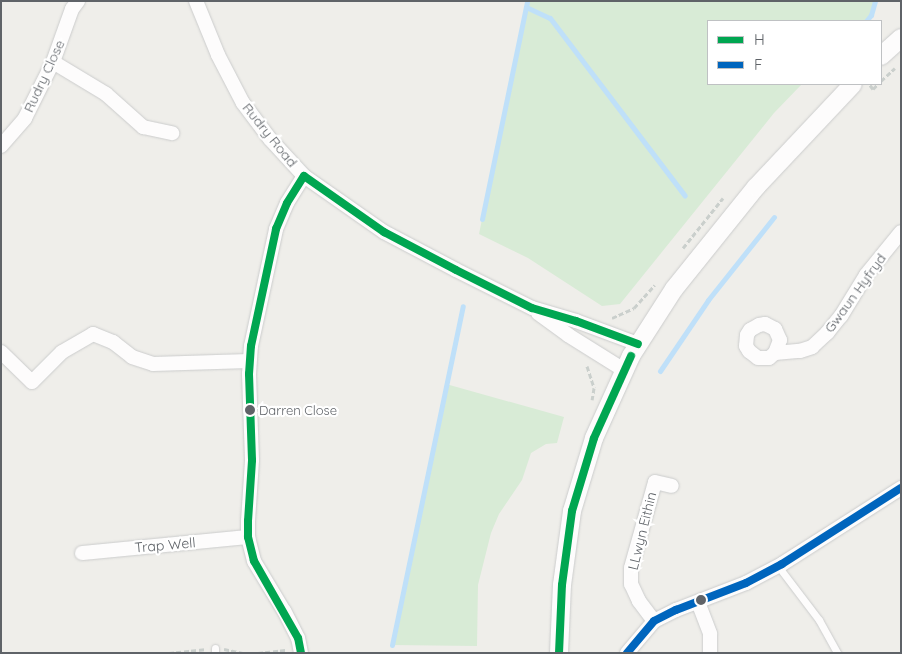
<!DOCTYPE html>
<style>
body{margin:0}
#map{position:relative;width:902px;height:654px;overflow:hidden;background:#efeeea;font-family:Quicksand,sans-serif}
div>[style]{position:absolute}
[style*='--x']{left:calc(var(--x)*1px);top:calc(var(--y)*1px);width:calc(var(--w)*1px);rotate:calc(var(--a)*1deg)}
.green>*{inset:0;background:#d8ebd6}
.stream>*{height:5px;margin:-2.5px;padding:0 2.5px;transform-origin:2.5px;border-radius:2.5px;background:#bfe0f9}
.path>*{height:3px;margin-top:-1.5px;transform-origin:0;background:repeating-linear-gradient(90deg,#cacfcc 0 5px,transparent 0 7.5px)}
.roads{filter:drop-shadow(0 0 1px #cbcccc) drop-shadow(0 0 1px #cbcccc)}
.service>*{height:7px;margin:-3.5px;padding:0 3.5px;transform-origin:3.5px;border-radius:3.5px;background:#fdfcfc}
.minor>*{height:14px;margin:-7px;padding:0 7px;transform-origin:7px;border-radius:7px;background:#fdfcfc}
.tertiary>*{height:18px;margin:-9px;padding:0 9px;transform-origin:9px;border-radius:9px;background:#fdfcfc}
.bus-1>*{height:8px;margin:-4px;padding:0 4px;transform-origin:4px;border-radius:4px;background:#00a651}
.bus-2>*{height:8px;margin:-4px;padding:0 4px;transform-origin:4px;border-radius:4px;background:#0065bd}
.dots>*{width:14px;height:14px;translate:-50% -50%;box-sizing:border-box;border:2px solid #fff;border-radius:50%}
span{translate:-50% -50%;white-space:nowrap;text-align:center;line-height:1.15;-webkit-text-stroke:4.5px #fff;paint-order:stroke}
.bus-label{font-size:13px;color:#5f6368}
.left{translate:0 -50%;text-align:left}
.street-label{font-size:14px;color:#5f6368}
.frame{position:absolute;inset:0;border:2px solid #5f6368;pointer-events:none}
.legend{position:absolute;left:707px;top:20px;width:175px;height:65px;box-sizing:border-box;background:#fff;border:1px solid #bfc1c3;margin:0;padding:6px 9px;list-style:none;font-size:15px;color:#5f6368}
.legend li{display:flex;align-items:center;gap:10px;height:25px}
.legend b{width:25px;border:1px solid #bfc1c3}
</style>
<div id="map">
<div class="green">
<div style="clip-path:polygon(527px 1px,875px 1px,871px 15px,866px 21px,708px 21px,708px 84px,802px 84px,774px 113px,620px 304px,602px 306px,528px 258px,479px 234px)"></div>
<div style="clip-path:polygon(446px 384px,564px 417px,557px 443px,546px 444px,531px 453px,522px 480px,499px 514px,491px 533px,478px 585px,477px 646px,392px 645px)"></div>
</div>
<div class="stream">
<div style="--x:526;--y:7;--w:26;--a:25"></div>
<div style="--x:550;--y:18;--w:223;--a:52.8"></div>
<div style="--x:866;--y:21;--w:8;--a:-50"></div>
<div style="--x:871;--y:15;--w:15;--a:-74"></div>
<div style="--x:482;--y:219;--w:223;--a:-78.3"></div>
<div style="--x:660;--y:371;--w:86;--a:-55.9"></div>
<div style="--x:708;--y:300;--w:106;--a:-51.5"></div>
<div style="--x:392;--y:645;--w:346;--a:-78.2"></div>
</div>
<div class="path">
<div style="--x:881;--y:81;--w:19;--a:-43"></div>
<div style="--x:870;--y:85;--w:5;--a:53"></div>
<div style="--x:873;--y:89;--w:7;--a:-45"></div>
<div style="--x:683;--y:248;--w:64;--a:-51.3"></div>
<div style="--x:612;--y:318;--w:24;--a:-24"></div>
<div style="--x:634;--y:308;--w:31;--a:-48"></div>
<div style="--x:587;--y:366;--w:23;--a:72"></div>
<div style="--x:594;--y:388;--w:12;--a:99"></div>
<div style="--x:224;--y:649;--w:19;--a:12"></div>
<div style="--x:169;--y:653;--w:36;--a:-6"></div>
<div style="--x:258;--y:653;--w:30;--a:-6"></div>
</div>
<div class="roads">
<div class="service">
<div style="--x:778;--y:566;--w:68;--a:52.8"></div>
<div style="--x:819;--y:620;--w:38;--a:61"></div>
<div style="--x:215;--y:653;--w:5;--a:-90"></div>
</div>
<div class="minor">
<div style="--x:196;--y:1;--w:58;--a:67.8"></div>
<div style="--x:218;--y:55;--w:54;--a:62.5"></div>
<div style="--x:243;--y:103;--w:45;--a:53.1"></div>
<div style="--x:270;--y:139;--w:50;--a:47.4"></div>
<div style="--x:304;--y:176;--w:98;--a:35"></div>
<div style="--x:384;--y:232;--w:81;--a:27.8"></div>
<div style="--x:456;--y:270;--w:85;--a:26.6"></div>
<div style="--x:532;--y:308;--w:46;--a:16.5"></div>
<div style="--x:576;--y:321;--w:66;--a:20.4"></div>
<div style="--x:53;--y:62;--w:62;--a:31.1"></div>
<div style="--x:106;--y:94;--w:50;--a:41.7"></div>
<div style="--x:143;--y:127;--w:30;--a:12"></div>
<div style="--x:1;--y:146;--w:37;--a:-49"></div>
<div style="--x:25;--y:118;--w:63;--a:-63.4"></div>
<div style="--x:53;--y:62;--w:56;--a:-70.3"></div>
<div style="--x:72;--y:9;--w:10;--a:-53"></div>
<div style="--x:538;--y:313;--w:37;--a:36"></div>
<div style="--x:568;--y:335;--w:66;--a:32"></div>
<div style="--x:1;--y:352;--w:43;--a:44.1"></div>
<div style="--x:32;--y:382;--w:42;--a:-45"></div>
<div style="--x:62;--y:352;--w:36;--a:-30"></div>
<div style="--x:93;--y:334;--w:22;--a:22"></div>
<div style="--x:113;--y:342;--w:24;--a:38"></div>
<div style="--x:132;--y:357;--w:22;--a:18"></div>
<div style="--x:153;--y:364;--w:96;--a:-1.8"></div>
<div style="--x:775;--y:353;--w:14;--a:-69"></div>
<div style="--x:780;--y:340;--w:12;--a:-114"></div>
<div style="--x:775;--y:329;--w:11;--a:-153"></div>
<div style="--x:765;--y:324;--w:6;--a:171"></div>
<div style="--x:759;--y:325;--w:10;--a:151"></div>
<div style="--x:750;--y:330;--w:6;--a:121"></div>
<div style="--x:747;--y:335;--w:11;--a:95"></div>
<div style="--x:746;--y:346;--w:6;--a:59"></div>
<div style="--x:749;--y:351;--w:11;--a:38"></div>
<div style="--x:758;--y:358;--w:11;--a:0"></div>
<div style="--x:769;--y:358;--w:8;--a:-40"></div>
<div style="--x:775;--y:353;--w:25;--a:-5"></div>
<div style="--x:800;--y:351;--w:13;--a:-18"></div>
<div style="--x:812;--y:347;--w:21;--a:-43"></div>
<div style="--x:827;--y:333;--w:22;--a:-51"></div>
<div style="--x:841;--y:316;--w:48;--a:-58.6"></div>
<div style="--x:866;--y:275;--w:55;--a:-50.9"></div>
<div style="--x:82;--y:553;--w:167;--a:-5.5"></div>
<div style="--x:698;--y:602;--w:34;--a:69"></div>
<div style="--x:710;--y:634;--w:19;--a:90"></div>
<div style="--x:654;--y:621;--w:25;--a:-127"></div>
<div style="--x:639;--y:601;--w:19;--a:-115"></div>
<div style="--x:631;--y:584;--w:16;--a:-90"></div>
<div style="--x:631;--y:568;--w:89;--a:-74.4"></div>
<div style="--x:655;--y:482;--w:17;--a:13"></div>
<div style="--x:301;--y:653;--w:15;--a:-101"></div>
<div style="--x:298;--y:638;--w:30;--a:-117"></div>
<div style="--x:284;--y:611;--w:58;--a:-121"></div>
<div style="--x:254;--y:561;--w:25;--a:-104"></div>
<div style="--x:248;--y:537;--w:16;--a:-90"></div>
<div style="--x:248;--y:521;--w:61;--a:-86.2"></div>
<div style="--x:252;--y:460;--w:86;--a:-92"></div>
<div style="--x:249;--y:374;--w:28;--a:-86"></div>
<div style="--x:251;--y:346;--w:120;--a:-77.9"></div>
<div style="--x:276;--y:229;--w:28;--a:-67"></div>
<div style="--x:287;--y:203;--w:32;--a:-58"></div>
<div style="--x:627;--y:653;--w:42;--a:-49.8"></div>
<div style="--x:654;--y:621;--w:25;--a:-27"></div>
<div style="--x:676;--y:610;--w:75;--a:-21.1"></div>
<div style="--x:746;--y:583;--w:41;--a:-27.8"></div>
<div style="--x:782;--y:564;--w:141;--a:-32.6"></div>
</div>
<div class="tertiary">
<div style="--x:881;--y:56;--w:27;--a:-42"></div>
<div style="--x:559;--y:653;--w:68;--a:-87.5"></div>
<div style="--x:562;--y:585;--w:75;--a:-82.3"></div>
<div style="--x:572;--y:511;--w:76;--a:-73.2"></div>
<div style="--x:594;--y:438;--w:90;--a:-65.7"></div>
<div style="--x:631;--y:356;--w:80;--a:-57.3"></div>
<div style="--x:674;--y:289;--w:131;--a:-51.2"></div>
<div style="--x:756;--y:187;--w:141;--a:-46.7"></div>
</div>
</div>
<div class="bus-1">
<div style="--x:301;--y:653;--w:15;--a:-101"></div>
<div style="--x:298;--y:638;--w:89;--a:-119.7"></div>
<div style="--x:254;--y:561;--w:25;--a:-104"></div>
<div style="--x:248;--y:537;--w:16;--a:-90"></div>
<div style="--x:248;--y:521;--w:61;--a:-86.2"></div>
<div style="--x:252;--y:460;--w:86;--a:-92"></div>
<div style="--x:249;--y:374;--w:28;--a:-86"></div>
<div style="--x:251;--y:346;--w:120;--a:-77.9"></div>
<div style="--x:276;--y:229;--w:28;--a:-67"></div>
<div style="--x:287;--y:203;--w:32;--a:-58"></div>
<div style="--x:304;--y:176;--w:98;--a:35"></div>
<div style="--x:384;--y:232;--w:81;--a:27.8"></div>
<div style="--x:456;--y:270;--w:85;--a:26.6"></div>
<div style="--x:532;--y:308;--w:46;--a:16.5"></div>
<div style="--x:576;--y:321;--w:66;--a:20.4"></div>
<div style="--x:559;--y:653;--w:68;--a:-87.5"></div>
<div style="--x:562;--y:585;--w:75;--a:-82.3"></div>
<div style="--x:572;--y:511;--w:76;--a:-73.2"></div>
<div style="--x:594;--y:438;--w:90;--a:-65.7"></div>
</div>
<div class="bus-2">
<div style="--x:627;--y:653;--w:42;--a:-49.8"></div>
<div style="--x:654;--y:621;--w:25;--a:-27"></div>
<div style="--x:676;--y:610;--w:75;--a:-21.1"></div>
<div style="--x:746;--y:583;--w:41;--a:-27.8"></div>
<div style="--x:782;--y:564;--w:141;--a:-32.6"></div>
</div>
<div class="dots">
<div style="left:250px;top:410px;background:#5f6368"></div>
<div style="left:701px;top:600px;background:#5f6368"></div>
</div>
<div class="bus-label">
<span class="left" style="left:259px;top:410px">Darren Close</span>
</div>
<div class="street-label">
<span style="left:44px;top:76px;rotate:-65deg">Rudry Close</span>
<span style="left:270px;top:135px;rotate:51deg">Rudry Road</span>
<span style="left:855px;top:293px;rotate:-54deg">Gwaun Hyfryd</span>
<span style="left:642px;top:531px;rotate:-76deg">LLwyn Eithin</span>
<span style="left:165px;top:545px;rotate:-5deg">Trap Well</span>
</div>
<div class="frame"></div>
<ul class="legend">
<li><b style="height:6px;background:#00a651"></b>H</li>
<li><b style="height:6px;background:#0065bd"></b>F</li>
</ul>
</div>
